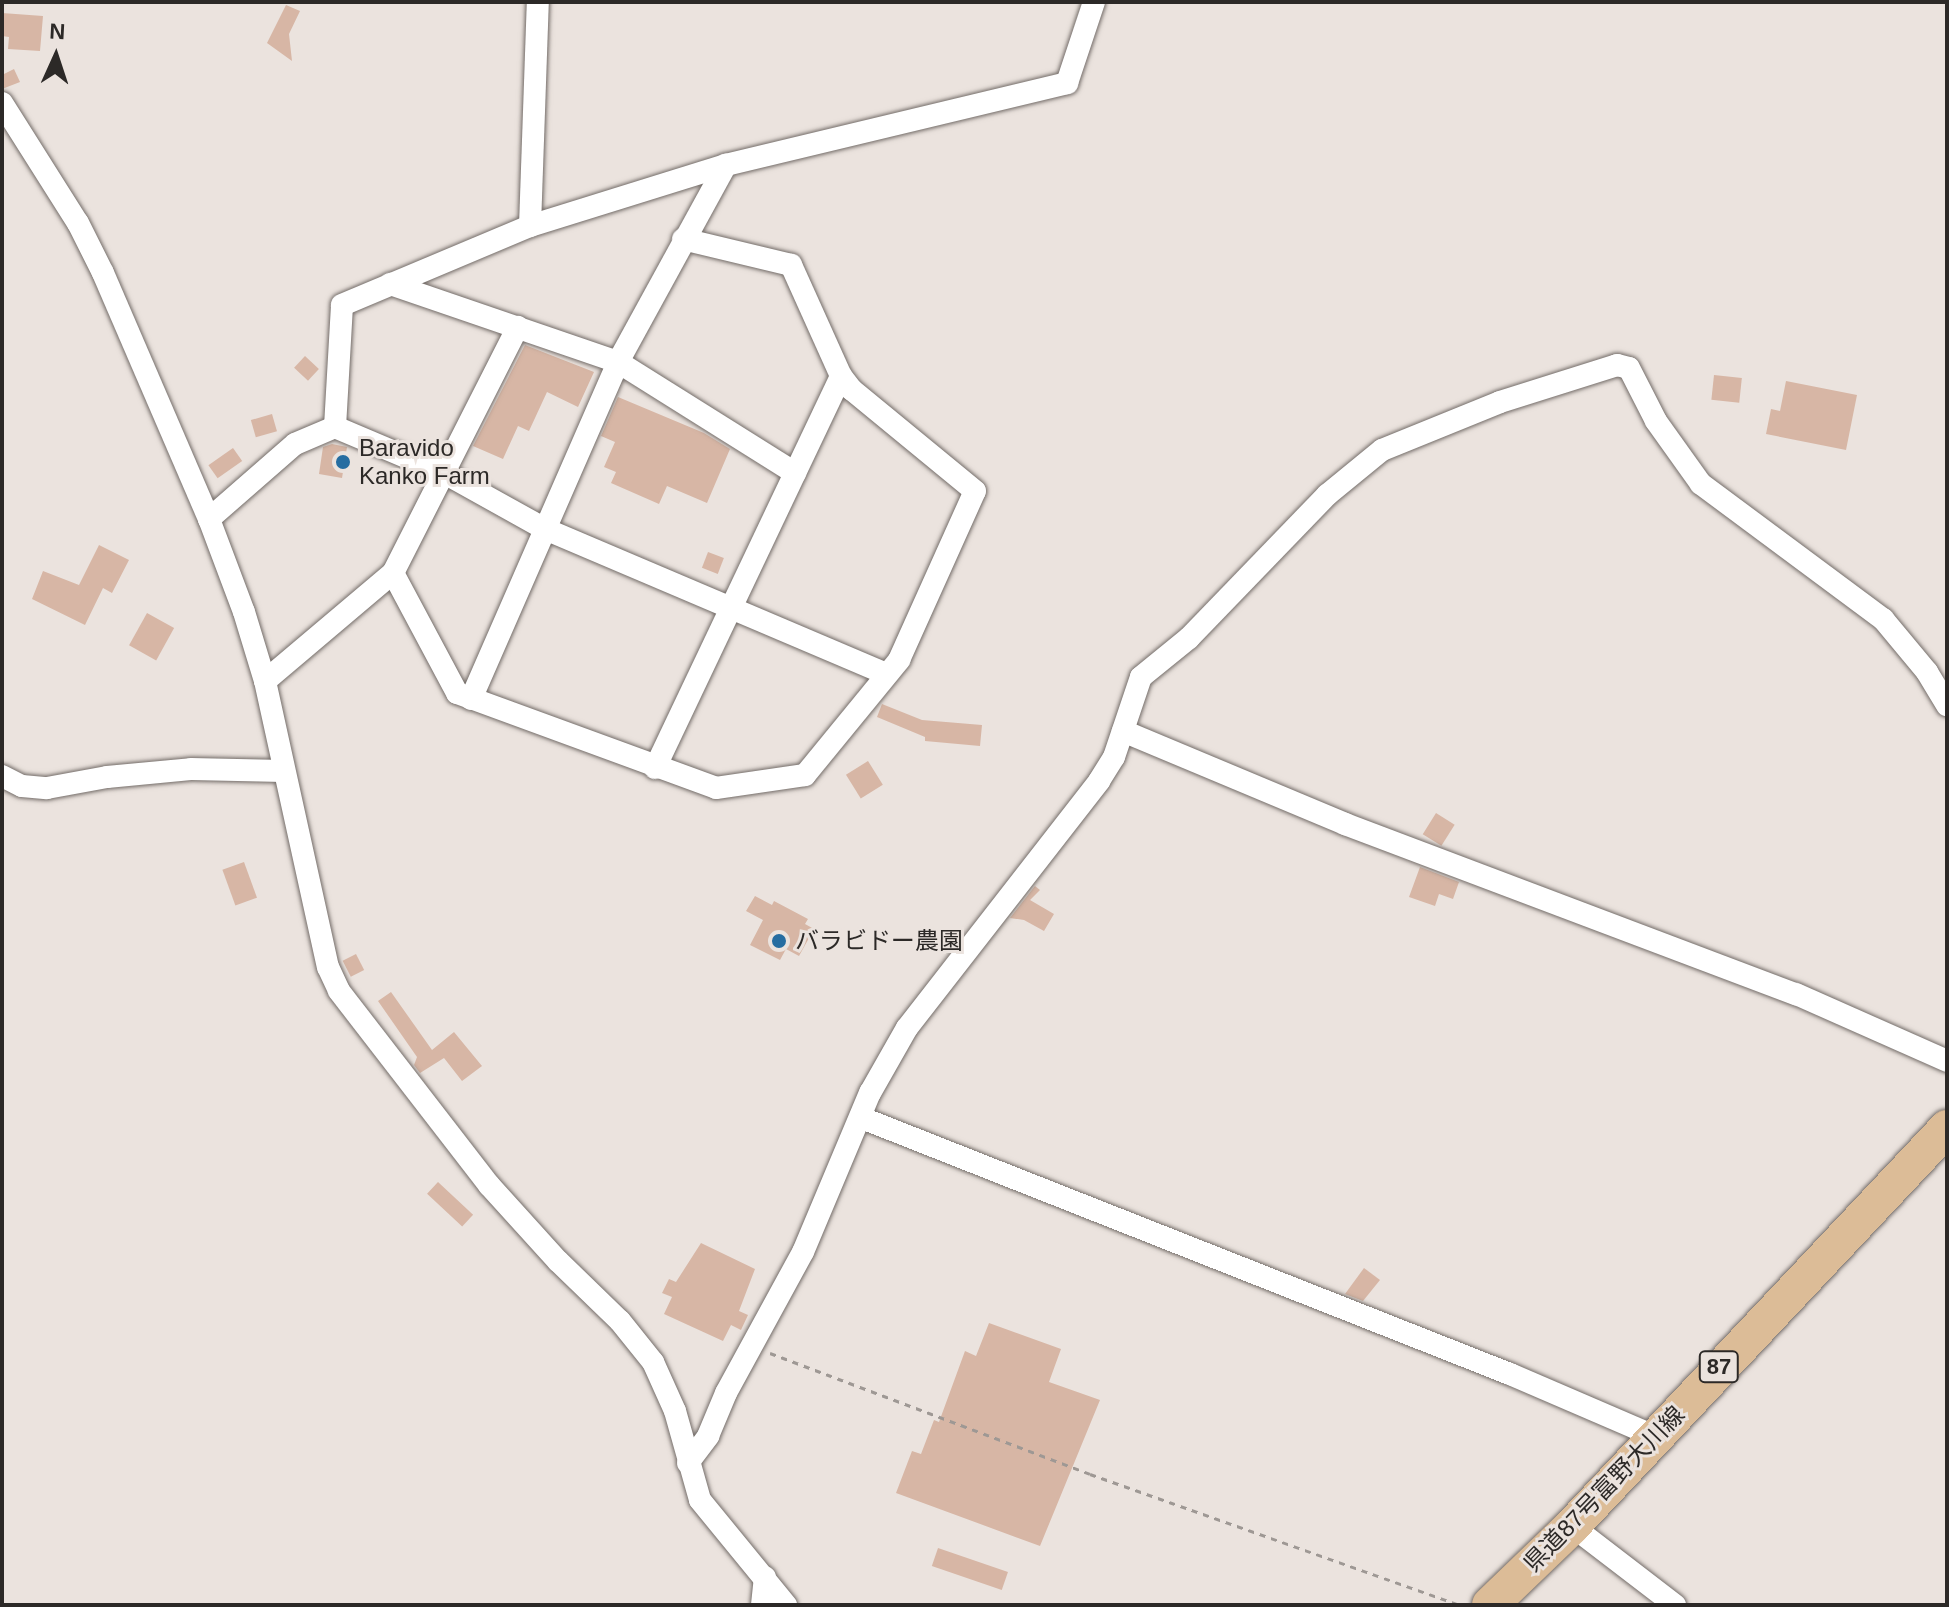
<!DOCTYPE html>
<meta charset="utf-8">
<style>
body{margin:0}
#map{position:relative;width:1949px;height:1607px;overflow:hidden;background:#ebe3de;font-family:Arial,"Noto Sans JP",sans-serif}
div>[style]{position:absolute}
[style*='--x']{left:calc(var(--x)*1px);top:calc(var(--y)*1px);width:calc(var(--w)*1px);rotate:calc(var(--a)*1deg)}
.building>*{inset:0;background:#d7b6a5;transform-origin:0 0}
.path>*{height:3px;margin-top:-1.5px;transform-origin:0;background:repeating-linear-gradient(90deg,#9e9894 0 6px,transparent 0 12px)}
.roads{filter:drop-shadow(0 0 2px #736c68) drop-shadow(0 0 2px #736c68)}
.minor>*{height:22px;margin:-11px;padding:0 11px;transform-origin:11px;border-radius:11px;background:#fff}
.primary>*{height:36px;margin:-18px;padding:0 18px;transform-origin:18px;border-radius:18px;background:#dcbc97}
.dots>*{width:22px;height:22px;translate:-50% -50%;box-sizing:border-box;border:4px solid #ebe3de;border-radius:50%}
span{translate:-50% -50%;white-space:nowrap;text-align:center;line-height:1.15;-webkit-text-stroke:6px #ebe3de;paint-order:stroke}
.shield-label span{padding:2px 6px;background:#ebe3de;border:2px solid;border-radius:6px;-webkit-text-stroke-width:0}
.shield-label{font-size:22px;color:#2c2927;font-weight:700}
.poi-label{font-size:24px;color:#2c2927}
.left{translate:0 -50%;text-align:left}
.street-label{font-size:24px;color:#2c2927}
.frame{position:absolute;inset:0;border:4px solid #2c2927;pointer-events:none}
.north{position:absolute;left:16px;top:16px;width:80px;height:80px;-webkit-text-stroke:6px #ebe3de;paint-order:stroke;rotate:3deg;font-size:22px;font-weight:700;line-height:32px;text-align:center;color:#2c2927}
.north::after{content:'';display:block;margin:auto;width:28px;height:36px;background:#2c2927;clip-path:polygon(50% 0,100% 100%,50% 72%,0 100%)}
</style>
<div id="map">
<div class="building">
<div style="clip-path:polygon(286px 5px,300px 11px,289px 34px,292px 61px,267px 43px)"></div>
<div style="clip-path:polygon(2px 13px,43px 16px,40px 51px,8px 49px,9px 37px,2px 36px)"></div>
<div style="clip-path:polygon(14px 69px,20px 82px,2px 89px,2px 75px)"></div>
<div style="clip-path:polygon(525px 345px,594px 372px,578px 407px,547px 392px,529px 431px,518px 426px,503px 459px,473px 446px)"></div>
<div style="left:305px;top:356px;width:19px;height:16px;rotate:43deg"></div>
<div style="left:1714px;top:375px;width:28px;height:25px;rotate:6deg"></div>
<div style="clip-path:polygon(1786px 381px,1857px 395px,1846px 450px,1766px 434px,1771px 409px,1780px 411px)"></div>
<div style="clip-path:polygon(618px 397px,704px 433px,730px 449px,707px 503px,667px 486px,659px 504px,611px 483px,616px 472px,604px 467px,615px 442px,601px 436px)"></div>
<div style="left:272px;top:414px;width:18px;height:22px;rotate:74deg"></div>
<div style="clip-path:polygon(332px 444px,347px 447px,342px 478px,319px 474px,323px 447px)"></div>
<div style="left:233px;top:448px;width:16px;height:30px;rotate:55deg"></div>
<div style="clip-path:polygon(99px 545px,129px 560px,112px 593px,103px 588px,85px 625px,32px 599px,43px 571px,79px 585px)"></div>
<div style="left:708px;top:552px;width:17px;height:17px;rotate:21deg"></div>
<div style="left:147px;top:613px;width:31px;height:37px;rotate:29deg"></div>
<div style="clip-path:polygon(882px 704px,922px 720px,982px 725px,980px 746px,925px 741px,925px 737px,877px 717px)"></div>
<div style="left:868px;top:761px;width:28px;height:26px;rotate:58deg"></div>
<div style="left:1436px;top:813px;width:22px;height:25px;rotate:32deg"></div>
<div style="left:244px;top:862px;width:38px;height:23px;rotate:70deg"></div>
<div style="clip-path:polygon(1420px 867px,1459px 882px,1453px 899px,1439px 894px,1435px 906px,1409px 897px)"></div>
<div style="clip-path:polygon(1035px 886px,1040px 890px,1030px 900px,1054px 914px,1044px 931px,1024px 920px,1010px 918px)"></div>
<div style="clip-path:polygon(755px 896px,772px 905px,774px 901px,808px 919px,805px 924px,814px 929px,799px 956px,786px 949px,780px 960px,750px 945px,763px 920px,746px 911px)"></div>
<div style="left:356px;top:954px;width:18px;height:15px;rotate:63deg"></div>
<div style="clip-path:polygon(391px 992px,432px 1050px,454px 1032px,482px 1066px,462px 1081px,444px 1058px,420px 1073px,414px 1065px,417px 1057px,378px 1001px)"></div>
<div style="left:438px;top:1182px;width:48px;height:16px;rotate:43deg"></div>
<div style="clip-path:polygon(701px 1243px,755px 1269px,739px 1311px,748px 1315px,741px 1330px,731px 1325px,723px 1341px,664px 1314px,672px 1297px,662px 1293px,669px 1279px,676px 1282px)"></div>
<div style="clip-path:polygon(1364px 1268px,1380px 1280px,1363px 1301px,1345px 1294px)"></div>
<div style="clip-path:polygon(989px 1323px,1061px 1349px,1049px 1382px,1100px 1400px,1040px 1546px,896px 1493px,912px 1451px,921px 1454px,934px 1420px,939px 1422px,965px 1351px,976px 1356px)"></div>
<div style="left:938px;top:1548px;width:74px;height:19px;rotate:19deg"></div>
</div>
<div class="path">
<div style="--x:770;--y:1353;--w:342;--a:20.7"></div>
<div style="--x:1090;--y:1474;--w:392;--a:19.5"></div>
</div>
<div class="roads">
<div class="minor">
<div style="--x:2;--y:103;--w:142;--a:57.7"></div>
<div style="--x:78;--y:223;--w:56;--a:63.4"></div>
<div style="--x:103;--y:273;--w:268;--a:66.7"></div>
<div style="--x:209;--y:519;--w:99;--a:69.4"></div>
<div style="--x:244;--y:612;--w:72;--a:73.1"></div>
<div style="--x:265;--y:681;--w:293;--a:77.6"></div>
<div style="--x:328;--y:967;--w:26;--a:65"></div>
<div style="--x:339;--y:991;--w:245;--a:52.3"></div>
<div style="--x:489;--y:1185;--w:103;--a:47.8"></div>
<div style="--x:558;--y:1261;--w:86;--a:44.1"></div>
<div style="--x:620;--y:1321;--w:53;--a:51.2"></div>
<div style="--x:653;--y:1362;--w:54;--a:65.8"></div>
<div style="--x:675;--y:1411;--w:92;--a:74.3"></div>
<div style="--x:700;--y:1500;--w:136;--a:50.7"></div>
<div style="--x:530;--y:226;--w:224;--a:-88"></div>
<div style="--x:390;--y:284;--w:241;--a:18.9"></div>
<div style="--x:618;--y:362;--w:209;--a:32.1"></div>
<div style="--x:335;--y:427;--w:122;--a:-86.7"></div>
<div style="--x:342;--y:305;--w:204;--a:-22.8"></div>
<div style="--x:530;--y:226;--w:205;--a:-17.3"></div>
<div style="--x:726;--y:165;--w:351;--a:-13.5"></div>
<div style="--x:1067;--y:83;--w:85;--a:-71.6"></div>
<div style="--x:209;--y:519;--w:114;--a:-41.1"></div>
<div style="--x:295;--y:444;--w:43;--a:-23"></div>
<div style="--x:335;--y:427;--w:121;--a:22.9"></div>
<div style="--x:446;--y:474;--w:113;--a:29.1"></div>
<div style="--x:545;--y:529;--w:371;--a:23"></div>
<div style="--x:393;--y:573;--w:136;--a:61.9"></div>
<div style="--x:457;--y:693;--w:276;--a:20.1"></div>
<div style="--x:716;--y:788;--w:90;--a:-8.3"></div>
<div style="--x:805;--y:775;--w:149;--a:-50.7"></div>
<div style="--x:899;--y:660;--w:185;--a:-65.8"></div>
<div style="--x:975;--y:491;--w:159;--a:-140.6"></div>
<div style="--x:852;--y:390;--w:18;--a:-128"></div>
<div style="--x:841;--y:376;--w:122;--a:-114.2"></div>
<div style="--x:791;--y:265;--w:111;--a:-166.5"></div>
<div style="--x:265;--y:681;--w:167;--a:-40.2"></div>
<div style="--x:393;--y:573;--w:276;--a:-63.1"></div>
<div style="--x:471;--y:699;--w:368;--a:-66.4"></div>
<div style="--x:618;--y:362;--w:225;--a:-61.3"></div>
<div style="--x:1123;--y:731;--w:241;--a:22.7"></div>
<div style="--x:1345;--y:824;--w:482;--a:20.7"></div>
<div style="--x:1796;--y:994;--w:165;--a:23.9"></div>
<div style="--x:655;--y:768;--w:434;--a:-64.6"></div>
<div style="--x:2;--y:776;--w:22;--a:27"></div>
<div style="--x:22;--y:786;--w:25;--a:5"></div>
<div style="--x:47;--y:788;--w:61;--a:-10.4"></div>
<div style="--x:107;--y:777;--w:84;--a:-5.4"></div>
<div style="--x:191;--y:769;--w:93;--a:1.2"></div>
<div style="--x:862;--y:1118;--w:697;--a:21.56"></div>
<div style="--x:1510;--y:1374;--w:157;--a:23.3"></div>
<div style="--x:688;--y:1463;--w:34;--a:-53"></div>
<div style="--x:708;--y:1436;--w:47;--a:-67.3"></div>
<div style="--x:726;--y:1393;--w:161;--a:-61.4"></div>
<div style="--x:803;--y:1252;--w:173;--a:-67.2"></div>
<div style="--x:870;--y:1093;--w:75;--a:-60.4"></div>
<div style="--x:907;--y:1028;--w:313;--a:-52.1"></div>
<div style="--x:1099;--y:781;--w:28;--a:-58"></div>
<div style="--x:1114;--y:757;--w:84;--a:-71.4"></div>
<div style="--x:1141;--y:677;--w:62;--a:-39.1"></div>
<div style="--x:1189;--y:638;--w:199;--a:-46"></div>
<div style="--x:1327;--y:495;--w:71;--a:-39.3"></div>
<div style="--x:1382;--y:450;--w:127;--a:-22.1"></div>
<div style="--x:1500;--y:402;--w:123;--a:-17.5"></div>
<div style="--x:1617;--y:365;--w:12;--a:14"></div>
<div style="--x:1629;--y:368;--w:59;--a:63"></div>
<div style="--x:1656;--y:421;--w:77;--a:54.5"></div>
<div style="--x:1701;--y:484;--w:227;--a:36.6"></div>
<div style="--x:1883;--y:619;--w:69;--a:50.3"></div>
<div style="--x:1927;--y:672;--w:39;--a:59"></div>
<div style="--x:1572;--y:1526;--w:130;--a:37.5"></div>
<div style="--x:762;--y:1605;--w:28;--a:-84"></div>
</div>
<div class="primary">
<div style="--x:1490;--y:1605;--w:114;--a:-43.9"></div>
<div style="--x:1572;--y:1526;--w:547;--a:-46.7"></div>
</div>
</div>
<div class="dots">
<div style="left:343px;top:462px;background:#266da1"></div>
<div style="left:779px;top:941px;background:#266da1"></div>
</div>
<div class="shield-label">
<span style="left:1719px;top:1367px">87</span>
</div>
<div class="poi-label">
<span class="left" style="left:359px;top:462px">Baravido<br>Kanko Farm</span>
<span class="left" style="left:795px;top:941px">バラビドー農園</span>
</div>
<div class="street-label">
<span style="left:1604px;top:1489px;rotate:-46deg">県道87号富野大川線</span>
</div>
<div class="frame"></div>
<div class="north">N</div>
</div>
